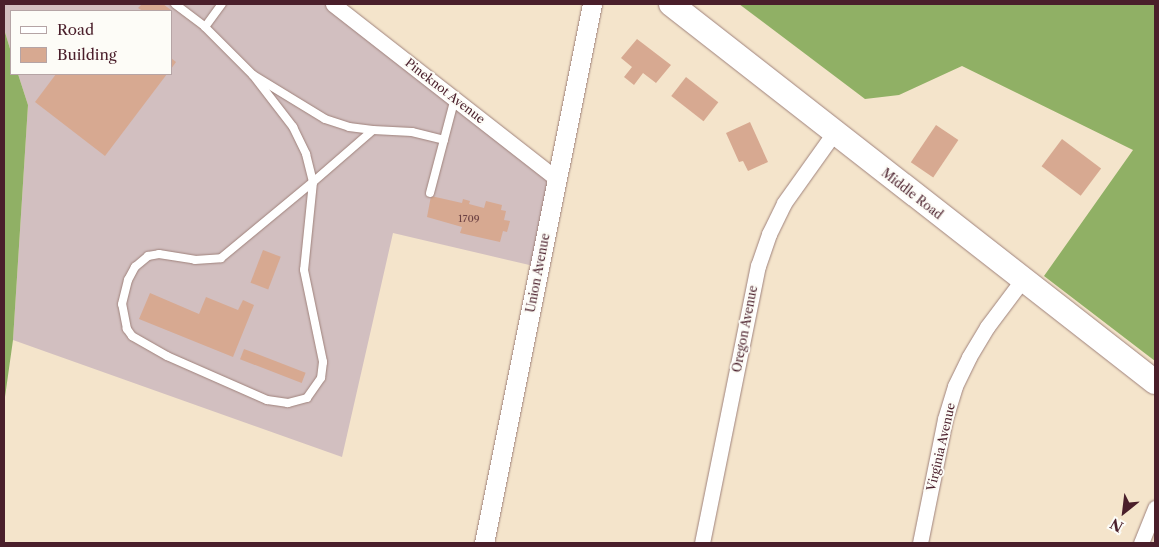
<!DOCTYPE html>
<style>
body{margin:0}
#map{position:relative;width:1159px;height:547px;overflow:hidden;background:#f4e4cb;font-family:"Libre Caslon Text",serif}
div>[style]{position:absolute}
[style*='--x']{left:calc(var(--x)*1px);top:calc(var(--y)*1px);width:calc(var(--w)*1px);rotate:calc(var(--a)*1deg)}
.industrial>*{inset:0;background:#d2bfc0}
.forest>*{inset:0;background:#90b065}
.building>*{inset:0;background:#d7a991;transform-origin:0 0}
.roads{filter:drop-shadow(0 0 1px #9f827b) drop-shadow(0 0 1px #9f827b)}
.service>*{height:8px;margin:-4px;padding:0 4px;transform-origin:4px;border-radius:4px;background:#fff}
.minor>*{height:15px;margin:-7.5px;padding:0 7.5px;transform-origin:7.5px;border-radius:7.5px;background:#fff}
.tertiary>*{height:19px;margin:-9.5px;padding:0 9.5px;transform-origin:9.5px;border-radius:9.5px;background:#fff}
.primary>*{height:24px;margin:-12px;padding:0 12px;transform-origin:12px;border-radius:12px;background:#fff}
span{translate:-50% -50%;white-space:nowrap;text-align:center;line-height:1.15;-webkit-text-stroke:4px #fdfcf7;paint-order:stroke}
.number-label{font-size:10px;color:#6d4244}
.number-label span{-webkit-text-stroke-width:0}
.street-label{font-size:12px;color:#4a1f2b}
.frame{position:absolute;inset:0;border:5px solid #4a1f2b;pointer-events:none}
.legend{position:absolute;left:10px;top:10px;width:162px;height:65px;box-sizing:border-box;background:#fdfcf7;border:1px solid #b5a4a5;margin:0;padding:6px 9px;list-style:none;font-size:15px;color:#4a1f2b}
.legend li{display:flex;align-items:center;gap:10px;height:25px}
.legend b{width:25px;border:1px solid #b5a4a5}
.north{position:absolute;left:1099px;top:487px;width:50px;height:50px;-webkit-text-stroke:4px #fdfcf7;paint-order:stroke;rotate:209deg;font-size:14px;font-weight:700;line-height:20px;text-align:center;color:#4a1f2b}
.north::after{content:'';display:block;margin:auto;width:18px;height:22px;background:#4a1f2b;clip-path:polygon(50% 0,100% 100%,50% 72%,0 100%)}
</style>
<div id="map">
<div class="industrial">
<div style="clip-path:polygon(4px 4px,332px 4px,556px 176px,538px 267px,393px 233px,342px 457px,13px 340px,28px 105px,18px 74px,171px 74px,171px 11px,11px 11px,11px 52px,4px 29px)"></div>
</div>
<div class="forest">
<div style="clip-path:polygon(739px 4px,1155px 4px,1155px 361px,1044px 276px,1133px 150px,962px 66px,899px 95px,865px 99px)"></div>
<div style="clip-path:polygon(4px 29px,11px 52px,11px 74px,18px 74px,28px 105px,13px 340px,4px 404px)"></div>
</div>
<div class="building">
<div style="clip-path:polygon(142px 4px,163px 4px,171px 10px,143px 11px,138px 8px)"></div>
<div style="clip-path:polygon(637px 39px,671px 65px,656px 83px,643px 73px,634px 85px,624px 77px,632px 67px,621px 58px)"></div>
<div style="clip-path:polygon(171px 58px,176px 62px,171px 69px)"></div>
<div style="clip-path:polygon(56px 74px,167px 74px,105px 156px,35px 102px)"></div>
<div style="left:686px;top:77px;width:41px;height:24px;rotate:38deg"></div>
<div style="clip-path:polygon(750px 122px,768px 162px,748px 171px,743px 161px,739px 162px,726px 133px)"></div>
<div style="left:936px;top:125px;width:27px;height:45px;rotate:34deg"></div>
<div style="left:1062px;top:139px;width:49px;height:34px;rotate:37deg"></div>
<div style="clip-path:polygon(431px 196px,462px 203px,463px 199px,470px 201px,469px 204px,484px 208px,486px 201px,502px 205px,501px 210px,506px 211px,504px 220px,510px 221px,507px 232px,503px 231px,500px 242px,460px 233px,462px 227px,427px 217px)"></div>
<div style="left:263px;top:250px;width:19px;height:35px;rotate:21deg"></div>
<div style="clip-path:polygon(150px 293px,199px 314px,206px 297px,238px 310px,243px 300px,254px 305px,233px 357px,139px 319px)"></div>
<div style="left:244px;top:349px;width:66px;height:11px;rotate:21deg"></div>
</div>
<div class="roads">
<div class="service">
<div style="--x:175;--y:4;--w:38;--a:37"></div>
<div style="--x:205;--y:27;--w:68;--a:45"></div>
<div style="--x:253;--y:75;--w:84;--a:31.4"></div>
<div style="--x:325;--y:119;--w:25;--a:18"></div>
<div style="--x:349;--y:127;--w:24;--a:7"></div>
<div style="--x:205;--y:27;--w:29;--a:-54"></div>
<div style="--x:253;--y:75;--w:66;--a:52.4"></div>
<div style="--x:293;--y:127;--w:30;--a:64"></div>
<div style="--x:306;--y:154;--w:29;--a:76"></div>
<div style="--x:313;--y:182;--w:88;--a:95.8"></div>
<div style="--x:304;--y:270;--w:94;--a:78.3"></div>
<div style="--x:323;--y:362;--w:16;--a:97"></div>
<div style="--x:321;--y:378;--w:24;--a:125"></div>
<div style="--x:307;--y:398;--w:20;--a:165"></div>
<div style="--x:288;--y:403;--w:21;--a:-172"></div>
<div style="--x:267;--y:400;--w:109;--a:-156.3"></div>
<div style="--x:167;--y:356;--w:40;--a:-150.3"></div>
<div style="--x:132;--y:336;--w:9;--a:-126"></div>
<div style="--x:127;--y:329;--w:25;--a:-101"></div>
<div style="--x:122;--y:304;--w:25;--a:-76"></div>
<div style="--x:128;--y:280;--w:15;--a:-62"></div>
<div style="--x:135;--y:267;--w:17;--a:-40"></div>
<div style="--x:148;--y:256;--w:11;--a:-10"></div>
<div style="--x:159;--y:254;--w:36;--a:9"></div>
<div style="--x:195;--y:260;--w:26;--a:-4"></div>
<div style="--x:221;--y:258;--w:119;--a:-39.6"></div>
<div style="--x:313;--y:182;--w:79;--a:-40.9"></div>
<div style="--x:373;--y:130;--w:39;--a:3"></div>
<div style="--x:412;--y:132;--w:33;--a:14"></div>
<div style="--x:430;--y:193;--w:98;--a:-75.3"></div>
</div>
<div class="minor">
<div style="--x:333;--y:4;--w:284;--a:38"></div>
<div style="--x:702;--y:543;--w:283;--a:-78.6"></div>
<div style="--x:758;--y:266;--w:34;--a:-71"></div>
<div style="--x:769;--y:234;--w:34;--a:-64"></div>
<div style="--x:784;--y:203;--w:86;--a:-54.5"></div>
<div style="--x:920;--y:543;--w:126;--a:-78.6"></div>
<div style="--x:945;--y:419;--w:34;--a:-73"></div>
<div style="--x:955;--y:386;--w:32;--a:-64"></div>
<div style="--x:969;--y:357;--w:35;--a:-59"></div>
<div style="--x:987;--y:327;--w:60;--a:-53.1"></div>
<div style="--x:1141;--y:543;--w:38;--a:-68"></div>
</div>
<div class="tertiary">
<div style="--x:484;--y:543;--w:550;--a:-78.67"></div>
</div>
<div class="primary">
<div style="--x:671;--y:4;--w:614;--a:37.99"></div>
</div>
</div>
<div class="number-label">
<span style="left:469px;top:219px">1709</span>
</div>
<div class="street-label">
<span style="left:445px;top:91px;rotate:38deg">Pineknot Avenue</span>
<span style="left:912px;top:194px;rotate:38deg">Middle Road</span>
<span style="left:538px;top:273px;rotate:-79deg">Union Avenue</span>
<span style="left:745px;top:329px;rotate:-79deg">Oregon Avenue</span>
<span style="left:941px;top:447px;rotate:-77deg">Virginia Avenue</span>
</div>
<div class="frame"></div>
<ul class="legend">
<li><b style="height:6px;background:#fff"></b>Road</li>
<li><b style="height:14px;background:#d7a991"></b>Building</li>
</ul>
<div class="north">N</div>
</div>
